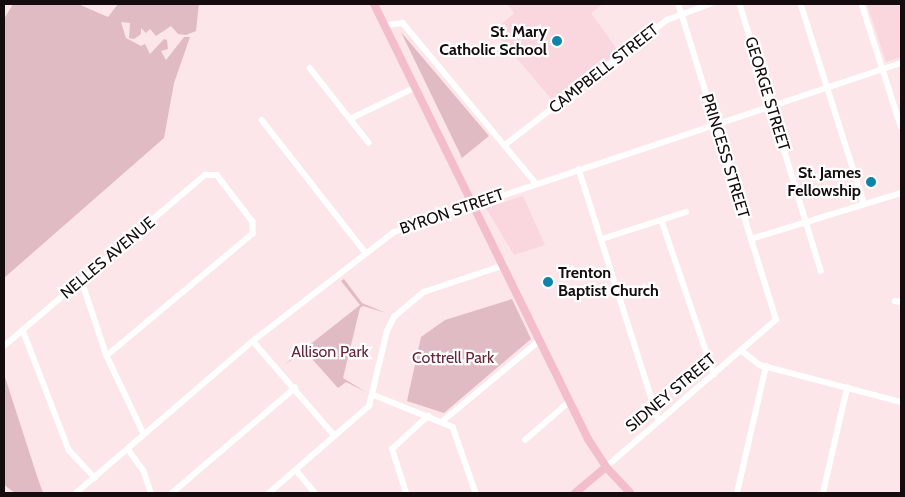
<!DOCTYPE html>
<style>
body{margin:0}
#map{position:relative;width:905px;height:497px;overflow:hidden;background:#fce6ea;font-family:Cabin,sans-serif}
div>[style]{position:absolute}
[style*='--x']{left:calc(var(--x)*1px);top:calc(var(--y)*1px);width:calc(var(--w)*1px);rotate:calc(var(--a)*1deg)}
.built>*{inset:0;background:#fad6de}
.green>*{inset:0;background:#e0bbc3}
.minor>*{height:5.5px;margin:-2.75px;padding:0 2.75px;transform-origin:2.75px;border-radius:2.75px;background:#fff}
.major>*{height:8px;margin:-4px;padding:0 4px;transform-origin:4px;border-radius:4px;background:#f3bdcb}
.dots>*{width:14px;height:14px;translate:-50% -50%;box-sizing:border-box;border:2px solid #fff;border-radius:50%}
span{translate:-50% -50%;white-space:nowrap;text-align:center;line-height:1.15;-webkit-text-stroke:4.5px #fff;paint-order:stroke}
.poi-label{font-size:16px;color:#140c0e;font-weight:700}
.right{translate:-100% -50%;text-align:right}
.left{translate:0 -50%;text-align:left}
.street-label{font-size:16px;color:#140c0e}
.park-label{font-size:16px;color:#652639}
.frame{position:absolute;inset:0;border:5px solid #140c0e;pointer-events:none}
</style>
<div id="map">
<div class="built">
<div style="clip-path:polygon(507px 4px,603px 4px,591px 13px,619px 52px,552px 100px,494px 31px,514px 13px)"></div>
<div style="clip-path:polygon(867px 4px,901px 4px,901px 57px,886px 62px)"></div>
<div style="clip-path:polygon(523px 196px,545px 245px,514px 255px,486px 208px)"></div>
</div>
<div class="green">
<div style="clip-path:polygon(13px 4px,78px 4px,108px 17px,118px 4px,199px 4px,196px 31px,186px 35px,178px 34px,171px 26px,156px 36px,150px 29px,146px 33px,141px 28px,141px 34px,134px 39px,129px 38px,130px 23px,121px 22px,126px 38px,141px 46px,145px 44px,150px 54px,164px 39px,167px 40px,168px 49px,161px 51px,166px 60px,184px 37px,190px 37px,174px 83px,164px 138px,4px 278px,4px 19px)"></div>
<div style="clip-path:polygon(401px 32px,489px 136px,462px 158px)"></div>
<div style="clip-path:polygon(344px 279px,362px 303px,386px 313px,363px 306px,360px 308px,343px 378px,366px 392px,346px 382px,338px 388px,305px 351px,284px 365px,360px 305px,341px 281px)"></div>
<div style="clip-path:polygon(512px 299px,531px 339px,444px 413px,407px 401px,421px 337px,445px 320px)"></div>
<div style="clip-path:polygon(4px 374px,37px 476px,43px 493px,15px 493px,4px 485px)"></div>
</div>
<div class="minor">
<div style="--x:740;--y:4;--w:279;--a:73.1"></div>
<div style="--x:801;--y:4;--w:209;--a:72.4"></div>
<div style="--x:862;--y:4;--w:128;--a:72.3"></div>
<div style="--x:387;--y:25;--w:16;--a:-7"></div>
<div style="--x:403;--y:23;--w:208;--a:50.3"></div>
<div style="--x:310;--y:68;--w:95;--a:51.8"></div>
<div style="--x:352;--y:118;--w:71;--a:-25.8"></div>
<div style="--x:262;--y:120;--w:167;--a:52"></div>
<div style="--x:505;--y:145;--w:205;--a:-37.7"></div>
<div style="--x:667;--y:20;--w:46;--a:-20.4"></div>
<div style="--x:579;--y:169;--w:264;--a:72.4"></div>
<div style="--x:662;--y:221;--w:162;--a:71.2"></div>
<div style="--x:602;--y:239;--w:88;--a:-17.8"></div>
<div style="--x:751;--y:239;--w:157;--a:-17"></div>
<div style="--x:82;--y:281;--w:79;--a:71.6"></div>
<div style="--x:107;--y:356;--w:86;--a:64.6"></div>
<div style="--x:895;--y:301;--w:6;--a:9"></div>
<div style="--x:23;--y:330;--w:129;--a:69"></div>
<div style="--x:69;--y:450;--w:38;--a:47"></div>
<div style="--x:253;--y:341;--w:125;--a:49.2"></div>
<div style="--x:4;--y:346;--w:264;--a:-40.4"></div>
<div style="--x:205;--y:175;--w:12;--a:0"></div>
<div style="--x:217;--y:175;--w:59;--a:52.5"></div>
<div style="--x:253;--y:222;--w:12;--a:90"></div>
<div style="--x:253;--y:234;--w:190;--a:140.1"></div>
<div style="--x:742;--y:351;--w:23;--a:38"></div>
<div style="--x:760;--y:365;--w:146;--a:14.7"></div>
<div style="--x:374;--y:395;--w:85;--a:22.1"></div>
<div style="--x:453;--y:427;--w:70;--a:70.8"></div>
<div style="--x:444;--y:420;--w:124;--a:-39.7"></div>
<div style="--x:525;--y:440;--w:58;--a:-40.8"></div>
<div style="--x:128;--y:449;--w:27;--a:54"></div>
<div style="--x:144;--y:471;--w:23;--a:72"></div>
<div style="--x:606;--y:467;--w:225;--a:-40.9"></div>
<div style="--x:776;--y:320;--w:331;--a:-107.2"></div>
<div style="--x:296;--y:470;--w:30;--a:50"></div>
<div style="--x:76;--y:493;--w:233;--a:-40.7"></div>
<div style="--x:253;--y:341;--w:178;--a:-37.7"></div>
<div style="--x:394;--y:232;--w:534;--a:-18.43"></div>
<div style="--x:172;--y:493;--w:162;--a:-40.5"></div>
<div style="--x:269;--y:493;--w:133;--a:-41"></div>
<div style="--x:369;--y:406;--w:77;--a:-76.5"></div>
<div style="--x:387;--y:331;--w:16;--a:-63"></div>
<div style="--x:394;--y:317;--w:39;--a:-40"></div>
<div style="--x:424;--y:292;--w:84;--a:-18.6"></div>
<div style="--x:406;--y:493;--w:46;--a:-107.7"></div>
<div style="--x:392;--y:449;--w:49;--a:-42.5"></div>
<div style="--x:737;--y:493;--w:130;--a:-77.1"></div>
<div style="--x:823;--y:493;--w:108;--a:-77.1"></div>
</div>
<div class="major">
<div style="--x:374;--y:4;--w:485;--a:63.8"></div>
<div style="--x:588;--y:439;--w:33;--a:57"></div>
<div style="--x:606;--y:467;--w:35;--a:47"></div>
<div style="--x:575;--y:493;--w:40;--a:-40"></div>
</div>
<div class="dots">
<div style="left:557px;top:41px;background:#0d84a9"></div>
<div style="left:871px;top:182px;background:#0d84a9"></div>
<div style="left:548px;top:282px;background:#0d84a9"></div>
</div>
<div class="poi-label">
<span class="right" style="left:547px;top:41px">St. Mary<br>Catholic School</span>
<span class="right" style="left:861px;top:182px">St. James<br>Fellowship</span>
<span class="left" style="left:558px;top:282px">Trenton<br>Baptist Church</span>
</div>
<div class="street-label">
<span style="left:604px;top:69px;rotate:-38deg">CAMPBELL STREET</span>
<span style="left:767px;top:94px;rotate:73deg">GEORGE STREET</span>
<span style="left:725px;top:156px;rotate:73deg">PRINCESS STREET</span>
<span style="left:452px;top:212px;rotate:-19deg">BYRON STREET</span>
<span style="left:108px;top:258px;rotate:-40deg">NELLES AVENUE</span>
<span style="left:671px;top:393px;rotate:-40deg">SIDNEY STREET</span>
</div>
<div class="park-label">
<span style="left:330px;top:352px">Allison Park</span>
<span style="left:453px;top:358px">Cottrell Park</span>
</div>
<div class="frame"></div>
</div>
